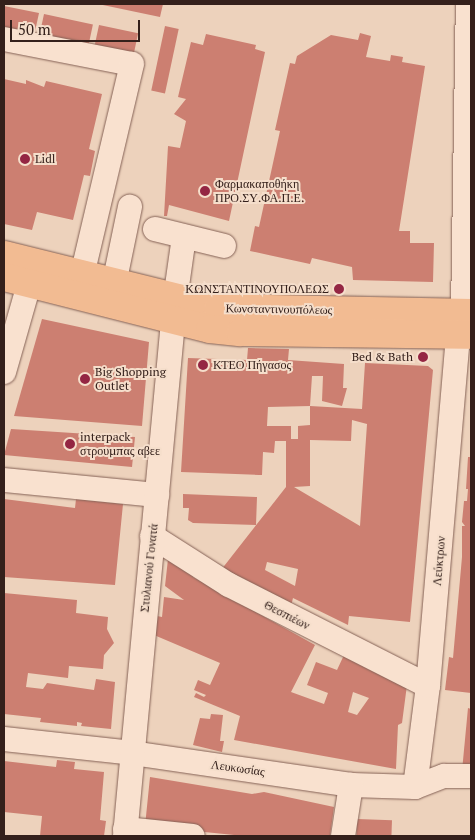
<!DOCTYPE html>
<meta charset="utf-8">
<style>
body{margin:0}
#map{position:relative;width:475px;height:840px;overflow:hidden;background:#edd2bc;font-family:"PT Serif",serif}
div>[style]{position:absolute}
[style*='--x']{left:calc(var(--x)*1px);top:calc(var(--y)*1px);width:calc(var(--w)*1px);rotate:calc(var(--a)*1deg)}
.building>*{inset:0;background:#cc7f71;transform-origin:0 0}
.roads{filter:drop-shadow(0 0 1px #856256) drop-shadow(0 0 1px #856256)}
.minor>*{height:24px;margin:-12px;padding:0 12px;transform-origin:12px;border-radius:12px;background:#f9e1cf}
.major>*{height:28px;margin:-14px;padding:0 14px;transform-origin:14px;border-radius:14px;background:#f2bb92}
.dots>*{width:14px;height:14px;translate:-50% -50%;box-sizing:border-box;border:2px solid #f5decb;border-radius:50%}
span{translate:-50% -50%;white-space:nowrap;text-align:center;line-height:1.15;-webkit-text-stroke:4px #f5decb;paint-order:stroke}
.poi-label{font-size:12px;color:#34201b}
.left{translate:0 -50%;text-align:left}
.right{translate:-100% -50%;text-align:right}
.street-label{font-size:12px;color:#34201b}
.frame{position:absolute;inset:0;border:5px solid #34201b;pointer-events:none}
.scale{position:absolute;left:10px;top:20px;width:130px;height:22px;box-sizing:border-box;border:2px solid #34201b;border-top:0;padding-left:6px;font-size:15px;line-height:18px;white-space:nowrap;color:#34201b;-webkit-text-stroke:4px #f5decb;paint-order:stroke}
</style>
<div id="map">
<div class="building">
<div style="clip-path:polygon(98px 4px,163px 4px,160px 17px)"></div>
<div style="clip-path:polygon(4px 6px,39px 13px,34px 36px,4px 30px)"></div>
<div style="left:44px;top:14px;width:50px;height:23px;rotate:12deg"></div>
<div style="left:99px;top:25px;width:40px;height:23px;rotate:12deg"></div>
<div style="left:165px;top:26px;width:14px;height:66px;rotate:12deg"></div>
<div style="clip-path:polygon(360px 33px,371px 36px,366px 57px,390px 61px,391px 55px,403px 57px,402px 62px,425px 66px,399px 231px,410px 231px,410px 243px,434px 243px,433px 282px,353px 280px,352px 267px,312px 258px,310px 264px,250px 251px,255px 226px,259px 227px,280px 131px,275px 130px,290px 63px,295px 64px,297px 56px,331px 35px,358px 40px)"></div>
<div style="clip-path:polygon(206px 34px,256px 45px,255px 49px,265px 52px,229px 221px,169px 205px,167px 216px,164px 216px,168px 146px,180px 148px,186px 121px,174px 114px,186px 99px,178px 97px,191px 42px,203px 45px)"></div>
<div style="clip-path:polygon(4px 79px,26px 84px,26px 80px,44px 87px,46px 81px,102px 94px,89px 149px,95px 151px,90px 176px,84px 175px,73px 220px,37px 212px,32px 230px,4px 224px)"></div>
<div style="clip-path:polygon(42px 319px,149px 342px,142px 426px,14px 416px)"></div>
<div style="clip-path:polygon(evenodd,248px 348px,289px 349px,288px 360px,344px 364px,343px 388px,347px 388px,342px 406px,322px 401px,323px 376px,312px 376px,310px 406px,268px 407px,267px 426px,291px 426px,291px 439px,298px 439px,298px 426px,310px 425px,310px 406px,362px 409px,365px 363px,428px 366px,433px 370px,410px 622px,349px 616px,348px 625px,293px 598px,291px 606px,221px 570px,286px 487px,286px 441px,275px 441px,274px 453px,263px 452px,262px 475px,181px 472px,188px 358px,247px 360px,248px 348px,352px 420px,367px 424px,360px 526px,294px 487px,310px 486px,310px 440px,351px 441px,352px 420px,248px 348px,267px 562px,298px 569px,295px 586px,265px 570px,267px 562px)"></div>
<div style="clip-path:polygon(11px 429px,135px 437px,132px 467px,4px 455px)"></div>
<div style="clip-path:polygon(468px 457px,471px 457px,471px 693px,445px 690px,449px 657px,453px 658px,462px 557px,462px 526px,465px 526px,462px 522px,464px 501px,467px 501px,468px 489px,466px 489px)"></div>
<div style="clip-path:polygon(183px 494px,257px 497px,256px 525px,193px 523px,188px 520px,189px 508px,183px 508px)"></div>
<div style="clip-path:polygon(4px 499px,75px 508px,76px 499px,123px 504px,115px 585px,4px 577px)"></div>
<div style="clip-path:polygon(evenodd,168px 559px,194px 574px,193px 577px,315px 645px,291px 692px,324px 704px,328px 693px,307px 685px,316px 662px,337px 670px,344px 655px,407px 685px,402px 723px,398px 725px,396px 769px,234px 740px,240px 716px,194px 697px,196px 693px,204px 697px,206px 695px,194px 690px,198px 680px,210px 685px,220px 663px,154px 635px,157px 616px,162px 617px,164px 597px,184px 600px,165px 586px,168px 559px,353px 692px,369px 698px,357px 715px,348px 712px,353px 692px)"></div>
<div style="clip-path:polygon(4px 593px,77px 600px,76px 613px,108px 617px,107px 629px,114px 643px,104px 655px,103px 669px,69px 666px,68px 678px,28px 673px,26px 687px,43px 689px,47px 683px,94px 690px,96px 679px,115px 682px,111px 729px,81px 726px,82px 723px,77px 722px,77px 726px,40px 722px,41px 718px,4px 714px)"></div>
<div style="clip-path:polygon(468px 708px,471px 709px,471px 772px,462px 771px)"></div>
<div style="clip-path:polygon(211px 714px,223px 715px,220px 741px,224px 741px,222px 752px,193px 745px,200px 718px,210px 719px)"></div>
<div style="clip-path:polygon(57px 760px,75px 762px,74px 769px,104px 772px,100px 820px,106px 821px,104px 836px,40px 836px,42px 816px,4px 812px,4px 761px,56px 767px)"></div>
<div style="clip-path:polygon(150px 777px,252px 794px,264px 792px,334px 807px,330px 836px,244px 836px,145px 826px)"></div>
<div style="left:357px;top:819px;width:35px;height:17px;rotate:2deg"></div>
</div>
<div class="roads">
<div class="minor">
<div style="--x:4;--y:39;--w:130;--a:11.1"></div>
<div style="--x:132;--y:64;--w:217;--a:103.3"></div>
<div style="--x:155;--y:229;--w:71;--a:13.8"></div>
<div style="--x:114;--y:284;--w:79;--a:-78.3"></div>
<div style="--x:463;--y:313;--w:309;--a:-89.1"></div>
<div style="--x:4;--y:372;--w:91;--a:-74.1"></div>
<div style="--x:4;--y:480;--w:154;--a:5.6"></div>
<div style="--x:152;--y:536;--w:91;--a:32.5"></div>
<div style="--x:229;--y:585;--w:223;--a:26.9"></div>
<div style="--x:4;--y:739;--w:129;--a:6.2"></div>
<div style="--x:132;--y:753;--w:221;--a:8.3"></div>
<div style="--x:351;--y:785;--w:64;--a:1.8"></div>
<div style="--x:415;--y:787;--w:31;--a:-21"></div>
<div style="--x:444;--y:776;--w:27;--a:0"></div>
<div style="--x:415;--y:787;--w:102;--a:-82.7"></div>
<div style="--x:428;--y:686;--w:353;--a:-85.1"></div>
<div style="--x:125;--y:829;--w:68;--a:5.9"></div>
<div style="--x:125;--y:836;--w:538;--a:-84.67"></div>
<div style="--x:175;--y:300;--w:64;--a:-81.9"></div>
<div style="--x:343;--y:836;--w:52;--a:-81.1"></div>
</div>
<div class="major">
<div style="--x:4;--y:255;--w:220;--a:13.9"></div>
<div style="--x:218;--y:308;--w:253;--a:1.1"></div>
<div style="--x:4;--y:277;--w:212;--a:14.2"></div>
<div style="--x:210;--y:329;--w:31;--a:6"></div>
<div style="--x:241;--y:332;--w:230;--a:0.7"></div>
</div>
</div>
<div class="dots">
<div style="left:25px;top:159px;background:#942643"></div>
<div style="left:205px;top:191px;background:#942643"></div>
<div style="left:339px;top:289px;background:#942643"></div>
<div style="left:423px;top:357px;background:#942643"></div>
<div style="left:203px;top:365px;background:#942643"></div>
<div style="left:85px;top:379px;background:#942643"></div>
<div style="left:70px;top:444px;background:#942643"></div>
</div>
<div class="poi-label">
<span class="left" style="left:35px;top:159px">Lidl</span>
<span class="left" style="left:215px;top:191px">Φαρμακαποθήκη<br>ΠΡΟ.ΣΥ.ΦΑ.Π.Ε.</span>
<span class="right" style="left:329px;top:289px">ΚΩΝΣΤΑΝΤΙΝΟΥΠΟΛΕΩΣ</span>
<span class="right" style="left:413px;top:357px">Bed &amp; Bath</span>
<span class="left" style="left:213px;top:365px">ΚΤΕΟ Πήγασος</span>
<span class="left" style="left:95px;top:379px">Big Shopping<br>Outlet</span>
<span class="left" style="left:80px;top:444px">interpack<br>στρουμπας αβεε</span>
</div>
<div class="street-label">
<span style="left:279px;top:309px;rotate:1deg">Κωνσταντινουπόλεως</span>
<span style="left:439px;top:561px;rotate:-85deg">Λεύκτρων</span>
<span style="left:149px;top:568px;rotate:-84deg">Στυλιανού Γονατά</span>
<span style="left:287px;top:615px;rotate:27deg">Θεσπιέων</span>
<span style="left:238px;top:768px;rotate:8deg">Λευκωσίας</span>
</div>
<div class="frame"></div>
<div class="scale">50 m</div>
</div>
